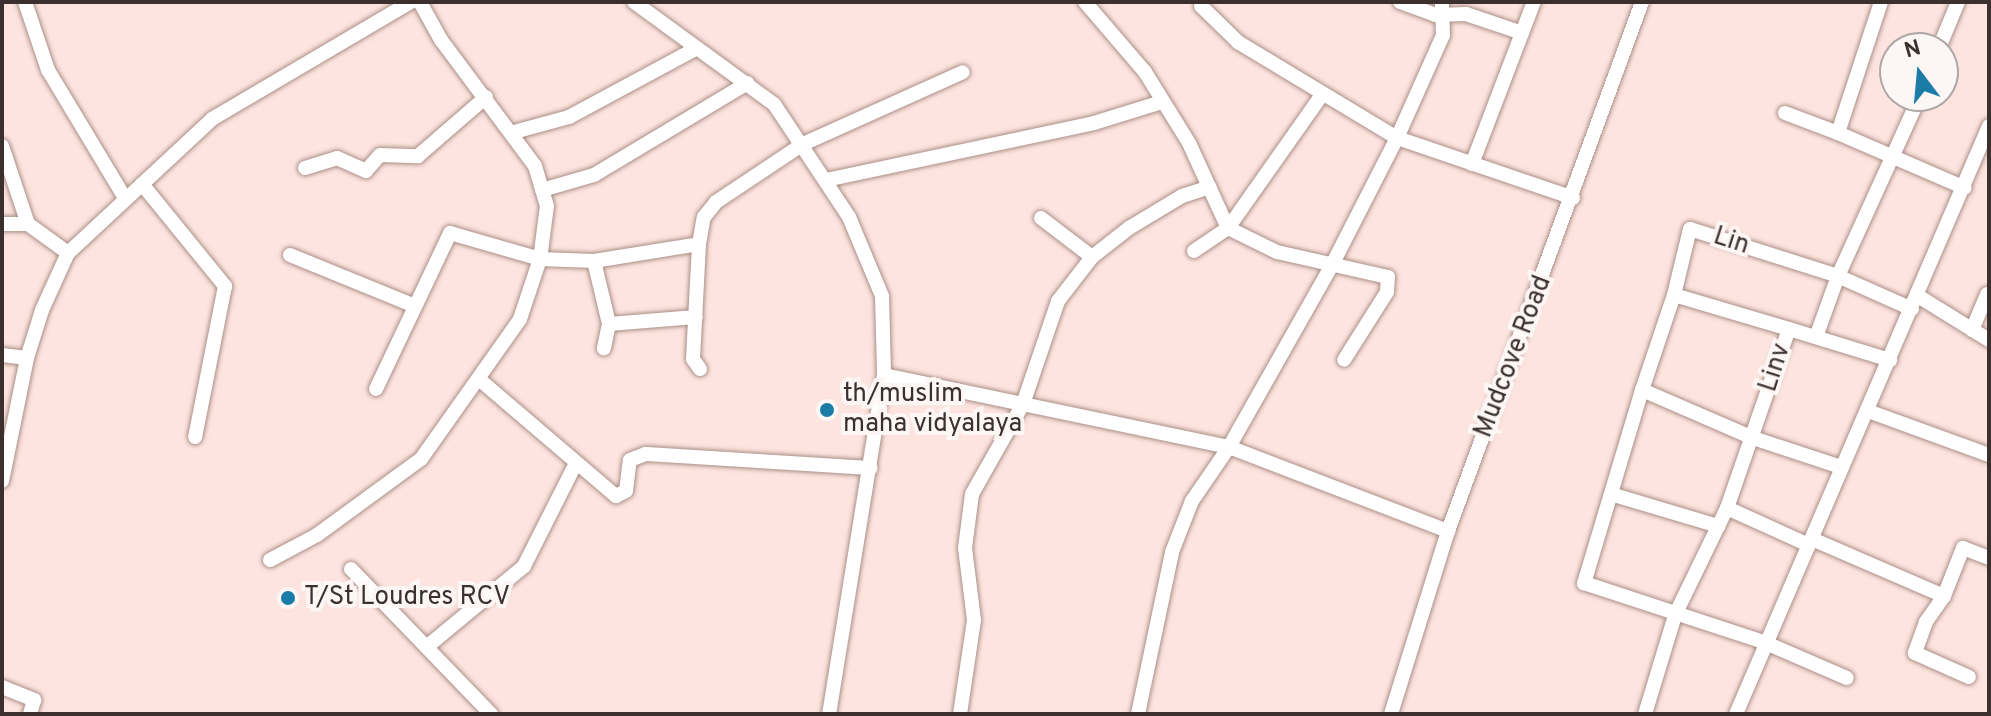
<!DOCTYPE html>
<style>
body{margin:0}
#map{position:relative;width:1991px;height:716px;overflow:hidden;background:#fde4de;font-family:Overpass,sans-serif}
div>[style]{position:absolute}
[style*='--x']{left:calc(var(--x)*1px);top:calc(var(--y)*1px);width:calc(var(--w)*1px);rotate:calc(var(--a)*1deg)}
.roads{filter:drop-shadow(0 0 2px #ab8f88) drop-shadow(0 0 2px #ab8f88)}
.minor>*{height:14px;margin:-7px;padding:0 7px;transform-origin:7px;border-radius:7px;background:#fff}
.dots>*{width:22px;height:22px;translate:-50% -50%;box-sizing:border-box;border:4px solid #fcf6f5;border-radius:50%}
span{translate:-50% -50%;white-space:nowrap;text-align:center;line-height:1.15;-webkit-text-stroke:8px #fcf6f5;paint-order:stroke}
.street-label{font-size:26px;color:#3b302d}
.poi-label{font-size:26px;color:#3b302d}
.left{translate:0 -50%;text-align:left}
.frame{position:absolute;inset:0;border:4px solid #3b302d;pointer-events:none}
.north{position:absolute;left:1879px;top:32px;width:80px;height:80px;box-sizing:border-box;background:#fcf6f5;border:2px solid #afa7a5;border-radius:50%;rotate:344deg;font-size:22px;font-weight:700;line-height:32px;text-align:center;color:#3b302d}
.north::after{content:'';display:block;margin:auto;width:28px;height:36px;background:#1b7ca8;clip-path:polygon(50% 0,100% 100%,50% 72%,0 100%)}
</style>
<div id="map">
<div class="roads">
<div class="minor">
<div style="--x:25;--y:2;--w:72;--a:71.3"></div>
<div style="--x:48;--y:70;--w:149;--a:59"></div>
<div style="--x:634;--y:2;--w:173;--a:36.1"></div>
<div style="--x:774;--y:104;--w:136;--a:56.4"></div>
<div style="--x:849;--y:217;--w:86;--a:67.3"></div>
<div style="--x:882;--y:296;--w:79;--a:88.5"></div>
<div style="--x:884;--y:375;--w:343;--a:99.2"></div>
<div style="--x:1085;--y:2;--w:92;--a:49.4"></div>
<div style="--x:1145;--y:72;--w:84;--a:58.2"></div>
<div style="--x:1189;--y:143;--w:94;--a:65.4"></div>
<div style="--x:1228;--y:228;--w:55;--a:26.1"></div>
<div style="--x:1277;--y:252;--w:114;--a:12.7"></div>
<div style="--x:1388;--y:277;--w:15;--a:94"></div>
<div style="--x:1387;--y:292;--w:80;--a:122.3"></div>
<div style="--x:1400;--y:2;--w:37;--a:20"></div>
<div style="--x:1435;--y:15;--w:31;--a:-2"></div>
<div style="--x:1466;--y:14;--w:59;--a:18.7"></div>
<div style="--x:1881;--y:2;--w:138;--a:108.2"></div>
<div style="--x:1838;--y:133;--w:138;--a:23.4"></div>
<div style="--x:1201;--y:6;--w:52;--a:44.2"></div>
<div style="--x:1238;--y:42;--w:186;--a:31.1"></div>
<div style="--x:1397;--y:138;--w:186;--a:18.8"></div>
<div style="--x:1939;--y:48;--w:50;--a:-67.6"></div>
<div style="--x:1785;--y:113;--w:57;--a:20.7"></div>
<div style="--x:514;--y:132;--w:57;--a:-15.3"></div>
<div style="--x:569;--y:117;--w:145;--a:-28.3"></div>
<div style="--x:2;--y:146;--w:82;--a:71.6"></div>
<div style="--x:1472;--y:164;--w:173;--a:-69.1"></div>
<div style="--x:305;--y:168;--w:34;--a:-17"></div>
<div style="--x:337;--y:158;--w:32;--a:24"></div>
<div style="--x:366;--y:171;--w:21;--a:-49"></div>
<div style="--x:380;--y:155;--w:38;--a:2"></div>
<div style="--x:418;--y:156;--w:90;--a:-40.9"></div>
<div style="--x:826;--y:180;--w:274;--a:-12"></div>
<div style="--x:1094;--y:123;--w:71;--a:-17.2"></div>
<div style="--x:142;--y:184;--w:132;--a:50.9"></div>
<div style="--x:225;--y:286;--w:154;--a:101.2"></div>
<div style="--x:542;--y:190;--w:54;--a:-16.1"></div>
<div style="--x:594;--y:175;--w:179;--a:-30.9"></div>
<div style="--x:1041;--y:218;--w:64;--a:37.4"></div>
<div style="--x:2;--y:224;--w:26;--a:0"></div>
<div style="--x:28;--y:224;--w:49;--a:35.9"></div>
<div style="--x:1194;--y:251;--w:41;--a:-34.1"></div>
<div style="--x:1228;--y:228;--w:161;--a:-54.8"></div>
<div style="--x:290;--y:255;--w:135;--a:22.2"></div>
<div style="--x:594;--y:261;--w:65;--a:76.6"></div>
<div style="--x:609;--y:324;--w:25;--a:102"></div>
<div style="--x:1674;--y:295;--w:68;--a:-76.4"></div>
<div style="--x:1690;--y:229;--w:155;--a:17.6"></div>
<div style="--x:1838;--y:276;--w:65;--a:109.8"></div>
<div style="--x:1918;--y:296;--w:84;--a:31.8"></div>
<div style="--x:1912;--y:309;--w:81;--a:-156"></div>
<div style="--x:1838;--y:276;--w:198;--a:-65.5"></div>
<div style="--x:609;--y:324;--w:87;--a:-4.6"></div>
<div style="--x:1972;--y:330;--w:39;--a:-67"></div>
<div style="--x:2;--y:355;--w:25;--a:7"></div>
<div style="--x:700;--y:369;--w:12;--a:-125"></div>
<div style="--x:693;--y:359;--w:115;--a:-87"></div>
<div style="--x:699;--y:244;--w:27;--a:-80"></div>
<div style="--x:704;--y:217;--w:19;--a:-51"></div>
<div style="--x:716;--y:202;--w:105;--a:-33.7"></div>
<div style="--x:803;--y:144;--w:175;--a:-24.2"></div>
<div style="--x:884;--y:375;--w:352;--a:11.8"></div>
<div style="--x:1229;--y:447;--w:235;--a:21"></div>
<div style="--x:480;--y:380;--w:179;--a:40.5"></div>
<div style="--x:616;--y:496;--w:11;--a:-27"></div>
<div style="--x:626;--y:491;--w:31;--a:-83"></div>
<div style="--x:630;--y:460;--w:17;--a:-21"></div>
<div style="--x:646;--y:454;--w:225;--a:3.6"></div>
<div style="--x:376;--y:389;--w:173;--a:-64.6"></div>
<div style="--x:450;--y:233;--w:94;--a:16.1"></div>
<div style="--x:540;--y:259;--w:54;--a:2.1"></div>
<div style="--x:594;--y:261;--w:106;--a:-9.2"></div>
<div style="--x:1642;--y:390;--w:100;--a:-71.4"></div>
<div style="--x:1674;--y:295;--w:120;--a:16.5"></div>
<div style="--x:1868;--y:411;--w:129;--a:20"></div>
<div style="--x:1841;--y:467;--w:93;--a:-161.8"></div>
<div style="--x:1753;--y:438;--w:121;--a:-156.6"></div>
<div style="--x:1642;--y:390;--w:202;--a:106.7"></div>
<div style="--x:1584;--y:583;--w:192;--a:18.2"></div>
<div style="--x:1766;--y:643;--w:88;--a:23.4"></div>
<div style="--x:2;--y:481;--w:126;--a:-78.5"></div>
<div style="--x:27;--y:358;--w:50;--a:-72.6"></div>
<div style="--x:42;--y:310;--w:63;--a:-65.5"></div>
<div style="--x:68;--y:253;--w:197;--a:-42.9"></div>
<div style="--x:212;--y:119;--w:231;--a:-30.5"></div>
<div style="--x:1614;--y:495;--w:109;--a:16.6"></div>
<div style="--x:1727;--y:508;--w:90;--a:24.3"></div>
<div style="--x:1812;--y:539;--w:144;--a:23.4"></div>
<div style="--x:1944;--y:596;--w:32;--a:125"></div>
<div style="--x:1926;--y:622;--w:33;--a:110"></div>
<div style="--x:1915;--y:653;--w:59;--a:24"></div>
<div style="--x:270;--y:560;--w:53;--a:-28"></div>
<div style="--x:317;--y:535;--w:129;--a:-36.2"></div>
<div style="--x:421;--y:459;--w:171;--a:-54.7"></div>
<div style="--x:520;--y:319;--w:63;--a:-71.6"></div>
<div style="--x:540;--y:259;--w:53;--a:-82.5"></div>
<div style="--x:547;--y:206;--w:42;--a:-106.7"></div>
<div style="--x:535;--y:166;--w:157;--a:-126.7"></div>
<div style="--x:441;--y:40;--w:43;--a:-118.9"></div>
<div style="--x:351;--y:569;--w:202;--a:46"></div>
<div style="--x:1944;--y:596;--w:52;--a:-68.4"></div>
<div style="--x:1963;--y:548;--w:28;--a:21"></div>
<div style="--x:429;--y:645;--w:124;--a:-39.7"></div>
<div style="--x:524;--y:566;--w:113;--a:-63.2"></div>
<div style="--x:2;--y:687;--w:35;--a:22"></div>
<div style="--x:34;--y:700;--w:15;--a:106"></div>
<div style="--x:960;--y:714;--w:95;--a:-81.5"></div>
<div style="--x:974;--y:620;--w:73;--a:-97.1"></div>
<div style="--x:965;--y:548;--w:54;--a:-82.6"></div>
<div style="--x:972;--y:494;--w:103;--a:-60.5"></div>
<div style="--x:1023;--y:404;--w:109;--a:-71.2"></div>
<div style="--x:1058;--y:301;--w:56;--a:-52.3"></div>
<div style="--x:1092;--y:257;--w:47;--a:-38.1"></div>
<div style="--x:1129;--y:228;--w:62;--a:-31.1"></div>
<div style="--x:1182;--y:196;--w:29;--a:-18"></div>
<div style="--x:1138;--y:714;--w:166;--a:-78.1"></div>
<div style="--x:1172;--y:552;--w:55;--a:-68.6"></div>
<div style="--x:1192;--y:501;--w:65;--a:-55.6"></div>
<div style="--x:1229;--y:447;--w:211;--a:-60.5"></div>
<div style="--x:1333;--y:263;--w:140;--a:-62.9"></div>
<div style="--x:1397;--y:138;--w:113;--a:-65.9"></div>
<div style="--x:1443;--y:35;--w:33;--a:-92"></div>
<div style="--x:1391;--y:714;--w:192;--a:-72.7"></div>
<div style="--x:1448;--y:531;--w:563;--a:-69.86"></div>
<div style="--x:1645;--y:714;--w:103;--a:-73.1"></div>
<div style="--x:1675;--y:615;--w:119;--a:-64.1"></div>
<div style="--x:1727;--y:508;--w:189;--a:-70.9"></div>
<div style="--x:1789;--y:329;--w:106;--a:17.1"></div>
<div style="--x:1736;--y:714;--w:640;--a:-66.72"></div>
</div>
</div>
<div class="dots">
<div style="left:827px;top:410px;background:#1b7ca8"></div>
<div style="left:288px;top:598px;background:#1b7ca8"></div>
</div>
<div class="street-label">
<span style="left:1731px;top:242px;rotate:18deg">Lin</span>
<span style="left:1514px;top:357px;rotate:-69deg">Mudcove Road</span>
<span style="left:1776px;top:368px;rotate:-72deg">Linv</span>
</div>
<div class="poi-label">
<span class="left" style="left:843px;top:410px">th/muslim<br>maha vidyalaya</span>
<span class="left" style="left:304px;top:598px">T/St Loudres RCV</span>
</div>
<div class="frame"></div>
<div class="north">N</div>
</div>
